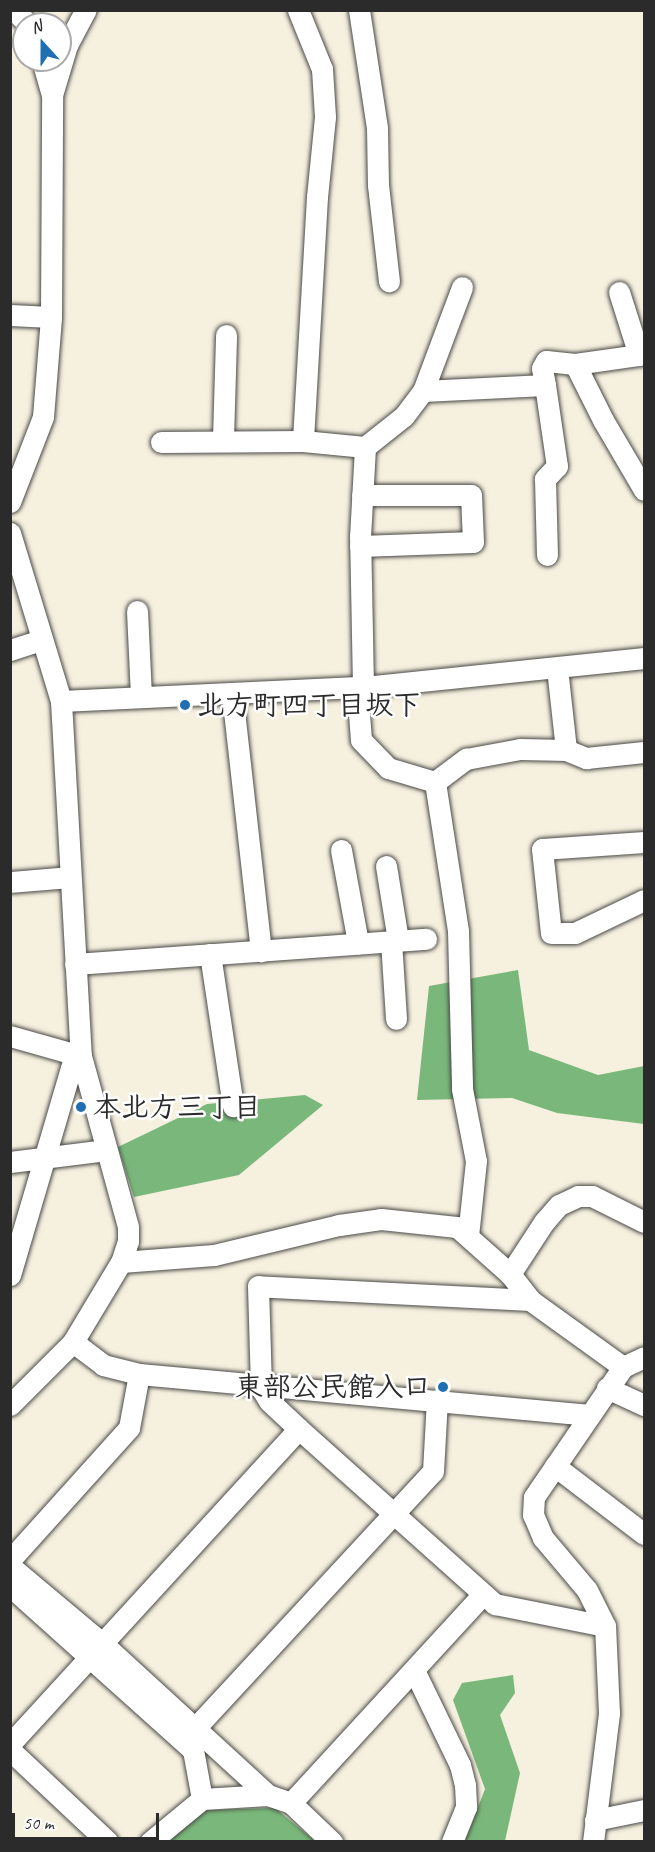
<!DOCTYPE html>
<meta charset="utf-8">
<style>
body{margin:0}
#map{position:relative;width:655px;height:1852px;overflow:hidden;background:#f6f0df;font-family:Caveat,"Klee One",sans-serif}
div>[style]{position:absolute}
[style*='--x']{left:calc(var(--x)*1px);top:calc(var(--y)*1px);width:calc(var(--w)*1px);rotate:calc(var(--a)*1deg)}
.forest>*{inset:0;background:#79b87a}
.roads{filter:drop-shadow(0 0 2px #494946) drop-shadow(0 0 2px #494946)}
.minor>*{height:21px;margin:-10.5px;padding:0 10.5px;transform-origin:10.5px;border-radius:10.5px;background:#fff}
.dots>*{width:16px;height:16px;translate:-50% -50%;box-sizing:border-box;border:3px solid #fff;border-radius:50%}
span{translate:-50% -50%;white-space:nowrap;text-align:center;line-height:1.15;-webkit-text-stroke:5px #fff;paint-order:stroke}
.poi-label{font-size:28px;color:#2b2b2b;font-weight:700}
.left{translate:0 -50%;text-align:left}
.right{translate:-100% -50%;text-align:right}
.frame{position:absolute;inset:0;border:12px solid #2b2b2b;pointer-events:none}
.north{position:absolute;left:12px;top:12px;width:60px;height:60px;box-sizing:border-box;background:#fff;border:2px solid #aaa;border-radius:50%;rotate:339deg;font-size:16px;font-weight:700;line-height:24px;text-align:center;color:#2b2b2b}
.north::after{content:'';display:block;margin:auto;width:21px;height:27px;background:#1f6fb2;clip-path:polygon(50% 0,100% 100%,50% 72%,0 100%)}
.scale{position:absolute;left:12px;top:1813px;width:147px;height:27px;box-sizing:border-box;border:3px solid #2b2b2b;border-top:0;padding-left:8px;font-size:18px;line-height:21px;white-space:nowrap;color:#2b2b2b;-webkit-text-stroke:4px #fff;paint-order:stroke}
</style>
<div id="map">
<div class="forest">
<div style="clip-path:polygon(518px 970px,529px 1050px,598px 1075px,644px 1066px,644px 1124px,557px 1113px,512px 1098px,417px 1100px,429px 986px)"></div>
<div style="clip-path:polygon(305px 1095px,323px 1105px,239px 1175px,134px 1197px,118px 1147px,207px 1104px)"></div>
<div style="clip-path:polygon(513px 1675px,515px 1693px,500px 1715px,520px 1773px,505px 1841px,465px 1841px,485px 1789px,453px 1700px,462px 1683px)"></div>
<div style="clip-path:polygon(275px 1808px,315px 1841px,166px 1842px,206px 1810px)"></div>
</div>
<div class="roads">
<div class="minor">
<div style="--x:14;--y:10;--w:20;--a:45"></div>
<div style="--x:298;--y:10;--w:64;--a:67.9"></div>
<div style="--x:322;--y:69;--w:48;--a:86.4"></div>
<div style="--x:325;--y:117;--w:80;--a:95.7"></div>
<div style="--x:317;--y:197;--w:244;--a:93.3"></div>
<div style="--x:359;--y:10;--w:119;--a:81.3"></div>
<div style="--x:377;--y:128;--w:57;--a:89"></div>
<div style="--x:378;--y:185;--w:97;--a:83.5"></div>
<div style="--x:52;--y:95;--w:52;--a:-73.3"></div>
<div style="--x:67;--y:45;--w:40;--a:-62"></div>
<div style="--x:10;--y:315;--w:41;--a:2.8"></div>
<div style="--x:575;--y:364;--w:63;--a:63.4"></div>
<div style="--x:603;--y:420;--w:81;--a:59.6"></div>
<div style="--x:545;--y:385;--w:82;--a:81.6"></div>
<div style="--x:557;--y:466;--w:18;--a:133"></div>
<div style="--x:545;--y:479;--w:76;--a:88.5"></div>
<div style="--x:423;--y:391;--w:122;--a:-2.8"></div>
<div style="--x:545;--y:385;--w:17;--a:-100"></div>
<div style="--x:542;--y:368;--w:8;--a:-60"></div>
<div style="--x:546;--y:361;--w:29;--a:6"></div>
<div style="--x:575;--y:364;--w:65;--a:-8"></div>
<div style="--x:639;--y:355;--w:66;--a:-107.6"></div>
<div style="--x:223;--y:439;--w:104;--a:-88.3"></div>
<div style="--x:161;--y:442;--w:142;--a:-0.4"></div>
<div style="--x:303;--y:441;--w:62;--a:5.5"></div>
<div style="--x:10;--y:502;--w:91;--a:-68.8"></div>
<div style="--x:43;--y:417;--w:100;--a:-85.4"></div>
<div style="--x:51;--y:317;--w:222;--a:-89.7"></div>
<div style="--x:52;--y:95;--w:36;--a:-106"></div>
<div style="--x:10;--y:533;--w:176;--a:73.1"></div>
<div style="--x:61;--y:701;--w:356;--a:86.8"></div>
<div style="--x:81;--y:1056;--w:177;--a:74.6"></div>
<div style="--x:128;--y:1227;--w:14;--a:90"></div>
<div style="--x:128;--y:1241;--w:22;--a:108"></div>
<div style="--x:121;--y:1262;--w:93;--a:121"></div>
<div style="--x:73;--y:1342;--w:89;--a:135"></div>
<div style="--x:360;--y:546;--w:113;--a:-2"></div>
<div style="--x:473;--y:542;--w:47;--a:-92.4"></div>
<div style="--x:471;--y:495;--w:109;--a:180"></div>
<div style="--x:137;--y:611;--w:86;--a:87.3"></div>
<div style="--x:10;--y:650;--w:32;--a:-18"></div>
<div style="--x:557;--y:668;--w:82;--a:83.7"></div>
<div style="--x:566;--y:750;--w:22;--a:22"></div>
<div style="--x:586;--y:758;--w:58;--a:-5.9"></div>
<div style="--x:357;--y:687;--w:53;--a:85.7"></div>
<div style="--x:361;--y:740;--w:39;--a:46"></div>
<div style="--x:388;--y:768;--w:49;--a:16.6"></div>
<div style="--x:363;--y:687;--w:150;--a:-91.1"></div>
<div style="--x:360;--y:537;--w:90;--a:-86.8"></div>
<div style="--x:365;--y:447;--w:50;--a:-38.5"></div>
<div style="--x:404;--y:416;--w:31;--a:-53"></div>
<div style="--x:423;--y:391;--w:111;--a:-69.4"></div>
<div style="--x:232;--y:693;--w:260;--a:83.6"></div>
<div style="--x:61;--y:701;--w:302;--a:-2.7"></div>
<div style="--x:363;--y:687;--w:282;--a:-5.9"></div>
<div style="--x:435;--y:782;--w:151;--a:81.2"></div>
<div style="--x:458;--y:931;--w:158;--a:88.5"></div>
<div style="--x:462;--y:1089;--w:73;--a:79"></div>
<div style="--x:476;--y:1161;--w:75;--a:96.1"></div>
<div style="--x:435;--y:782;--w:39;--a:-37"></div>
<div style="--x:466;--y:759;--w:55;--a:-10.5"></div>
<div style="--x:520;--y:749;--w:46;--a:1.2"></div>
<div style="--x:644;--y:842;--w:102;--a:176.1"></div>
<div style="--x:542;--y:849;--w:84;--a:83.9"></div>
<div style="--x:551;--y:933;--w:24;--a:0"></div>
<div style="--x:575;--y:933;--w:76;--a:-25.6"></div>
<div style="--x:341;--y:850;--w:95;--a:79.6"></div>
<div style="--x:386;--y:866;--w:75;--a:80.8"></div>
<div style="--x:10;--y:882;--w:59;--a:-4.8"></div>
<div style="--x:391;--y:941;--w:78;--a:86.3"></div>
<div style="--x:210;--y:954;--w:154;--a:81.4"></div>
<div style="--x:75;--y:964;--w:352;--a:-4.1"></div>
<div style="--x:10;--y:1036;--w:74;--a:15.7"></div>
<div style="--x:10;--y:1162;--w:97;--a:-7.1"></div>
<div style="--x:121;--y:1262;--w:93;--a:-4.3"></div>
<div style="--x:214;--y:1255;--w:129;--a:-13.5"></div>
<div style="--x:339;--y:1225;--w:42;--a:-8.1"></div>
<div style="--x:381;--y:1219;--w:76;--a:6"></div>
<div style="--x:457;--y:1227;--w:71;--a:41.6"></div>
<div style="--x:510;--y:1274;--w:33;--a:52"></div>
<div style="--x:530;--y:1300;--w:115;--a:35.8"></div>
<div style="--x:510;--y:1274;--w:62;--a:-56.8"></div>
<div style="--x:544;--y:1222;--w:23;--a:-49"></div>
<div style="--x:559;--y:1205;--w:21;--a:-25"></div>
<div style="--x:578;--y:1196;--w:14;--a:0"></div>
<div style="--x:592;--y:1196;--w:58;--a:26.6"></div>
<div style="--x:10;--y:1275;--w:230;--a:-73.6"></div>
<div style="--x:530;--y:1300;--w:272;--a:-177.1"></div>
<div style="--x:258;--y:1286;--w:102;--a:88.3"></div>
<div style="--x:261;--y:1388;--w:15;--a:58"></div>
<div style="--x:269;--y:1401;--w:41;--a:43"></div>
<div style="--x:299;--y:1429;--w:263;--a:41.8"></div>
<div style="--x:495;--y:1604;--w:112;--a:11.3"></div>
<div style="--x:73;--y:1342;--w:38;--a:37"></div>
<div style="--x:103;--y:1365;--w:37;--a:14"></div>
<div style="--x:139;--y:1374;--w:453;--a:5.2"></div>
<div style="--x:607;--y:1388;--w:41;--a:24.7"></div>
<div style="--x:555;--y:1466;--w:112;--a:37.4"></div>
<div style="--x:10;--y:1560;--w:178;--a:-48"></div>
<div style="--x:129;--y:1428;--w:55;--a:-79.5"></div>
<div style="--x:10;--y:1570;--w:6;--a:9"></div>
<div style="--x:16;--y:1571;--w:114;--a:40"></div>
<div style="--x:103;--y:1644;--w:224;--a:42.5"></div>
<div style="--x:268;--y:1795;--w:24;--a:19"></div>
<div style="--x:291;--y:1803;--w:57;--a:43.6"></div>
<div style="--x:10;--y:1586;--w:246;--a:41.9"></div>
<div style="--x:193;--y:1750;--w:50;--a:79.6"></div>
<div style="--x:414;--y:1670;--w:106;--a:64.2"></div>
<div style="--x:460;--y:1765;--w:21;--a:76"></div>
<div style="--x:465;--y:1785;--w:22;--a:87"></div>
<div style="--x:466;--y:1807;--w:38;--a:112"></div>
<div style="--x:197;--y:1726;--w:347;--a:-47.2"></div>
<div style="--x:433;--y:1471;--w:71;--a:-86.8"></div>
<div style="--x:10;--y:1744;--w:427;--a:-47.5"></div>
<div style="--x:10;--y:1750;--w:134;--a:43.2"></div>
<div style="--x:291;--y:1803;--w:282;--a:-47.4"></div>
<div style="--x:595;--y:1820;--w:50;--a:-11.5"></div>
<div style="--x:150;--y:1842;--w:67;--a:-39.6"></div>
<div style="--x:202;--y:1799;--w:66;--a:-3.5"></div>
<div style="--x:593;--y:1842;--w:130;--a:-82.9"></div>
<div style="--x:609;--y:1713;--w:87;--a:-92.6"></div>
<div style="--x:605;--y:1626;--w:40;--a:-116.6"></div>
<div style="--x:587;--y:1590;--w:68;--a:-130.2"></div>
<div style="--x:543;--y:1538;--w:25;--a:-113"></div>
<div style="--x:533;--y:1515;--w:18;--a:-87"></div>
<div style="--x:534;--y:1497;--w:158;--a:-55.6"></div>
<div style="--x:623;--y:1367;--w:23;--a:-25"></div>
</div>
</div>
<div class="dots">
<div style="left:185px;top:705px;background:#1f6fb2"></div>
<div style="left:81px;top:1107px;background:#1f6fb2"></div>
<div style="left:443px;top:1387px;background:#1f6fb2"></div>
</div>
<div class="poi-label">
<span class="left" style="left:197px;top:705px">北方町四丁目坂下</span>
<span class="left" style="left:93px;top:1107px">本北方三丁目</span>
<span class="right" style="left:431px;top:1387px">東部公民館入口</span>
</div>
<div class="frame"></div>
<div class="north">N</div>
<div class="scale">50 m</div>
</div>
